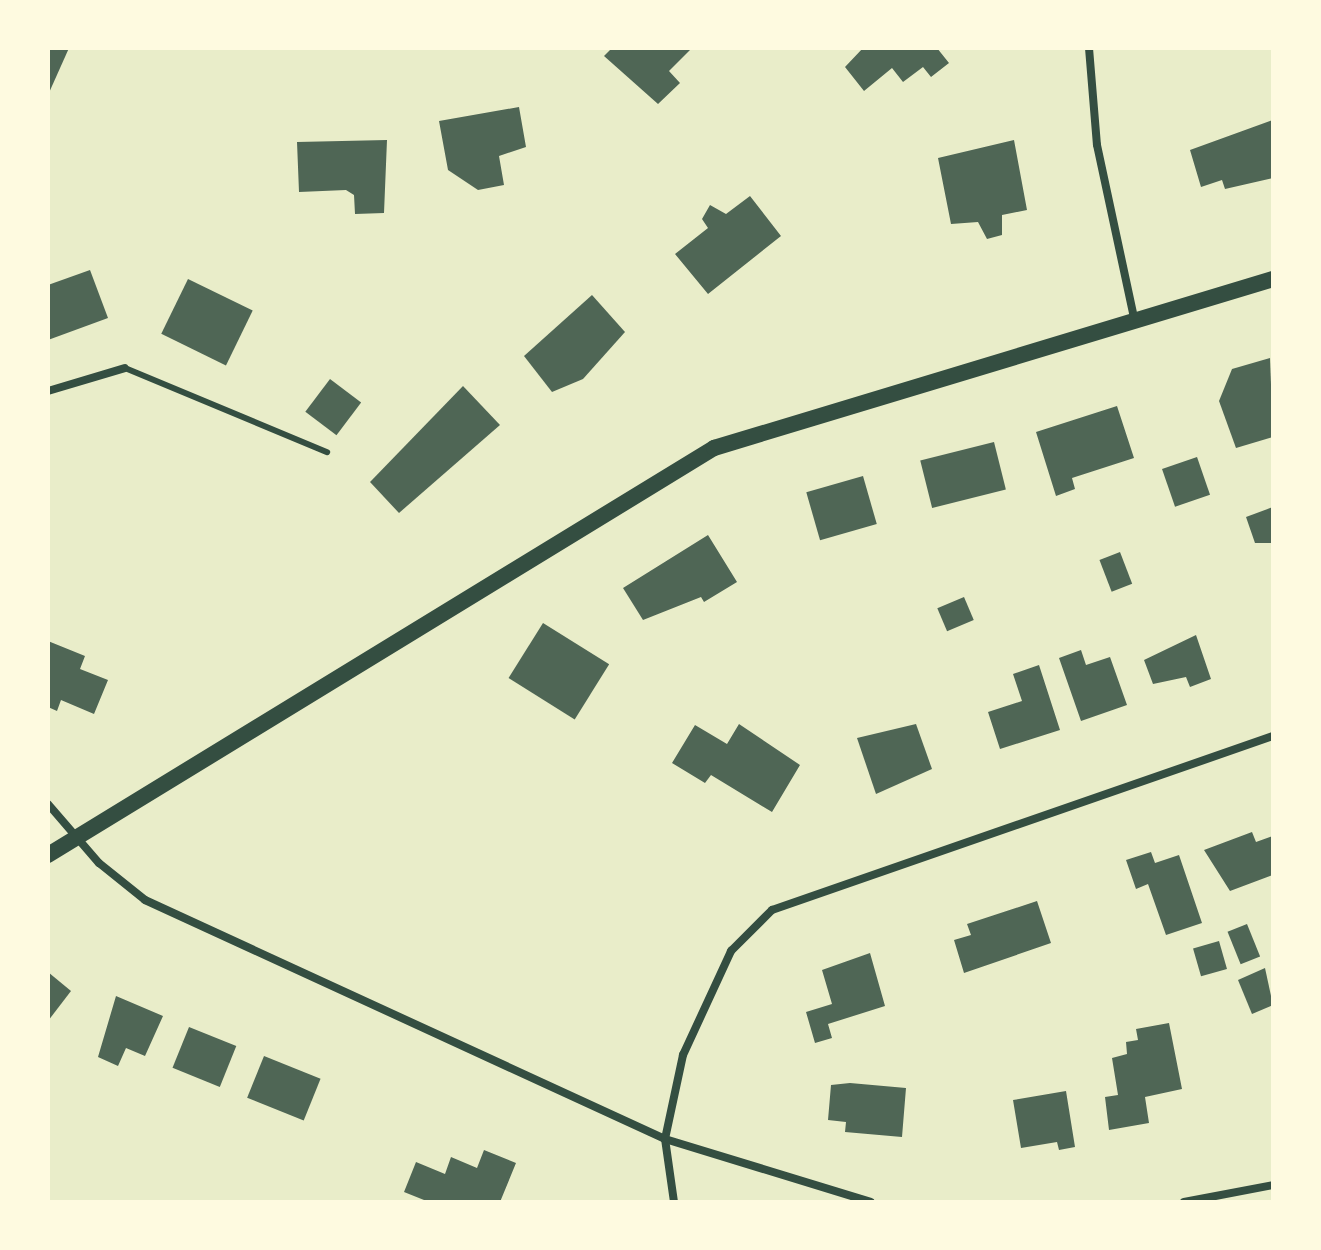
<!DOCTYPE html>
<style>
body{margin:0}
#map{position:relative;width:1321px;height:1250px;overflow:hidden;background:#e9edc9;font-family:"Noto Serif",serif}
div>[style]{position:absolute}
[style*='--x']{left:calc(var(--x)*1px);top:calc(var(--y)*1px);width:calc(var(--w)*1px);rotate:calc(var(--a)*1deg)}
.building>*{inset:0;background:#4f6655;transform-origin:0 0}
.service>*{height:6px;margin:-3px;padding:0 3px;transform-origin:3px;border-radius:3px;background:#344e41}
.minor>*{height:8px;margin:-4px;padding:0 4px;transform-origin:4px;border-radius:4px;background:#344e41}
.secondary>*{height:16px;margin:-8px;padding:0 8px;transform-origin:8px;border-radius:8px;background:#344e41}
span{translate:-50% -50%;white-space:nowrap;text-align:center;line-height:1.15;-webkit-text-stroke:7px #fefae0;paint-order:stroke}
.frame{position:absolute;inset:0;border:50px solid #fefae0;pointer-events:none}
</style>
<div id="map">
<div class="building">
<div style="clip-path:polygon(48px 48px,69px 48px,48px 95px)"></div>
<div style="clip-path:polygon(612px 48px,692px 48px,669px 71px,680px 83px,658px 104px,604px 56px)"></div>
<div style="clip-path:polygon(863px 48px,937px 48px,949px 63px,931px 77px,923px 67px,903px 82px,892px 68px,864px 91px,845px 67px)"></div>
<div style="clip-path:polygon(519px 107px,526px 147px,499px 156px,504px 185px,478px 190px,448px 170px,439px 121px)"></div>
<div style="clip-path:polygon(1273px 120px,1273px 178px,1225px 189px,1222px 180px,1201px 187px,1190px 150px)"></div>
<div style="clip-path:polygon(387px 140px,384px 213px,355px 214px,354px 195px,346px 190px,299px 192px,297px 142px)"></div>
<div style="clip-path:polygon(1014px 140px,1027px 210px,1002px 215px,1002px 235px,987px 239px,978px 222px,951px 224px,938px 158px)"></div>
<div style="clip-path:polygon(750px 196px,781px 236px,708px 294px,675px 254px,708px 228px,702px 219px,710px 205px,726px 214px)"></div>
<div style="clip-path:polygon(90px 270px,108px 318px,48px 340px,48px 285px)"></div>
<div style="left:188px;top:279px;width:72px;height:61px;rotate:26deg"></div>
<div style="clip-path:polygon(592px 295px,625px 332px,583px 379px,552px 392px,524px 356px)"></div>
<div style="clip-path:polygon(1270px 358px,1273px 437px,1236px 448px,1219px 401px,1232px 369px)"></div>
<div style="left:330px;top:379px;width:39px;height:41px;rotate:37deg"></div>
<div style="clip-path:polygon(463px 386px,500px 425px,399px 513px,370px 482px)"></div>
<div style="clip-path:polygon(1117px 406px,1134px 458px,1072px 478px,1075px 489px,1056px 496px,1036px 432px)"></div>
<div style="left:994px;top:442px;width:49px;height:76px;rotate:76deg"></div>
<div style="left:1197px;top:457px;width:40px;height:37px;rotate:71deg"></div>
<div style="left:863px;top:476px;width:50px;height:59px;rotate:74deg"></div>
<div style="clip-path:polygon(1273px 507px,1273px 543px,1255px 543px,1246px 517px)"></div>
<div style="clip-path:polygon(708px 535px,737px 582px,704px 602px,701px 597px,643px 620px,623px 588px)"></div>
<div style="left:1120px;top:552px;width:34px;height:22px;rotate:69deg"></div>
<div style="left:964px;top:597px;width:25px;height:29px;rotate:67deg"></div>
<div style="left:543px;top:623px;width:78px;height:65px;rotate:32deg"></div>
<div style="clip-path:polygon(1196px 635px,1211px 679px,1190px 687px,1186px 677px,1153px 684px,1144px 660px)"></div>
<div style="clip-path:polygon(48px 641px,85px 656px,80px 669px,108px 680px,94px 714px,61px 700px,57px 711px,48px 707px)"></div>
<div style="clip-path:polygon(1081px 650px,1086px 665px,1110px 657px,1127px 705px,1081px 721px,1059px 658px)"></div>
<div style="clip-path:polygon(1039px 665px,1060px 730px,1000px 749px,988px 712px,1022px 701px,1013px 674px)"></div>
<div style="clip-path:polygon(739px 724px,800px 765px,772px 812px,711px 775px,705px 783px,672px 763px,695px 725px,727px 744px)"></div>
<div style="clip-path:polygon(916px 724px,932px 769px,876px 794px,857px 738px)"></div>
<div style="clip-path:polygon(1252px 832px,1256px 842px,1273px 836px,1273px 875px,1230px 891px,1204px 850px)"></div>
<div style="clip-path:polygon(1151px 852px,1155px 863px,1179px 855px,1202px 923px,1166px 935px,1148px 884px,1136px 889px,1126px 860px)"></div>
<div style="clip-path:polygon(1037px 901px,1051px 943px,964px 973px,954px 940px,971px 935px,967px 924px)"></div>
<div style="left:1247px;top:924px;width:35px;height:21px;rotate:68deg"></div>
<div style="left:1219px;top:941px;width:29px;height:27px;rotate:74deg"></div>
<div style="clip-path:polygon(870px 953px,885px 1006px,828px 1024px,832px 1038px,815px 1043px,806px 1012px,832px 1004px,822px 970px)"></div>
<div style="clip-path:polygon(1265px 968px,1273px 1005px,1252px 1014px,1238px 980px)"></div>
<div style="clip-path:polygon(48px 972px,71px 991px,48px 1021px)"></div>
<div style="clip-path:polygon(116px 996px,163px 1016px,145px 1056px,126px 1048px,118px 1066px,98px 1057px)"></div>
<div style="clip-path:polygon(1169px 1023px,1182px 1089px,1145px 1097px,1149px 1123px,1109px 1130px,1105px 1097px,1118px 1095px,1112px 1058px,1127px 1054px,1126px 1042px,1138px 1040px,1136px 1029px)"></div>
<div style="left:189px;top:1027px;width:51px;height:44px;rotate:22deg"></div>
<div style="left:264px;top:1056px;width:61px;height:45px;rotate:22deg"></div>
<div style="clip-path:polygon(850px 1083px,906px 1088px,902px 1137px,845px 1132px,846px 1122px,828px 1120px,831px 1085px)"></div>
<div style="clip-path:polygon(1066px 1091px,1075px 1147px,1059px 1150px,1057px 1142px,1021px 1148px,1013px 1100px)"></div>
<div style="clip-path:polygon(484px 1150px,516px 1163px,500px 1202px,429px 1202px,404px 1192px,416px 1162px,445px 1174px,451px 1157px,477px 1168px)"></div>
</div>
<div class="service">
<div style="--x:125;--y:368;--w:219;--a:22.6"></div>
</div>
<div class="minor">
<div style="--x:1089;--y:48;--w:97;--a:85.3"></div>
<div style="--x:1097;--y:145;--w:177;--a:77.9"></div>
<div style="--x:48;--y:391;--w:80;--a:-16.6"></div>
<div style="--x:48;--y:804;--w:78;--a:49.2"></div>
<div style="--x:99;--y:863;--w:59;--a:38.8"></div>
<div style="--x:145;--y:900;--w:572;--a:24.68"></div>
<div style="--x:665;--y:1139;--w:215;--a:17"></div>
<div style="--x:674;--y:1202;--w:64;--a:-98.1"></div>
<div style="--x:665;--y:1139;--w:86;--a:-77.9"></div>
<div style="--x:683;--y:1055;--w:115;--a:-65.2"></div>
<div style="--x:731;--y:951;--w:58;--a:-45"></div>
<div style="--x:772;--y:910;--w:530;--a:-19.15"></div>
<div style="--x:1184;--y:1202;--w:91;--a:-10.8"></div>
</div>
<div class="secondary">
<div style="--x:48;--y:855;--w:781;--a:-31.43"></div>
<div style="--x:714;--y:448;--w:584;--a:-16.82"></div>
</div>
<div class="frame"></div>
</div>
